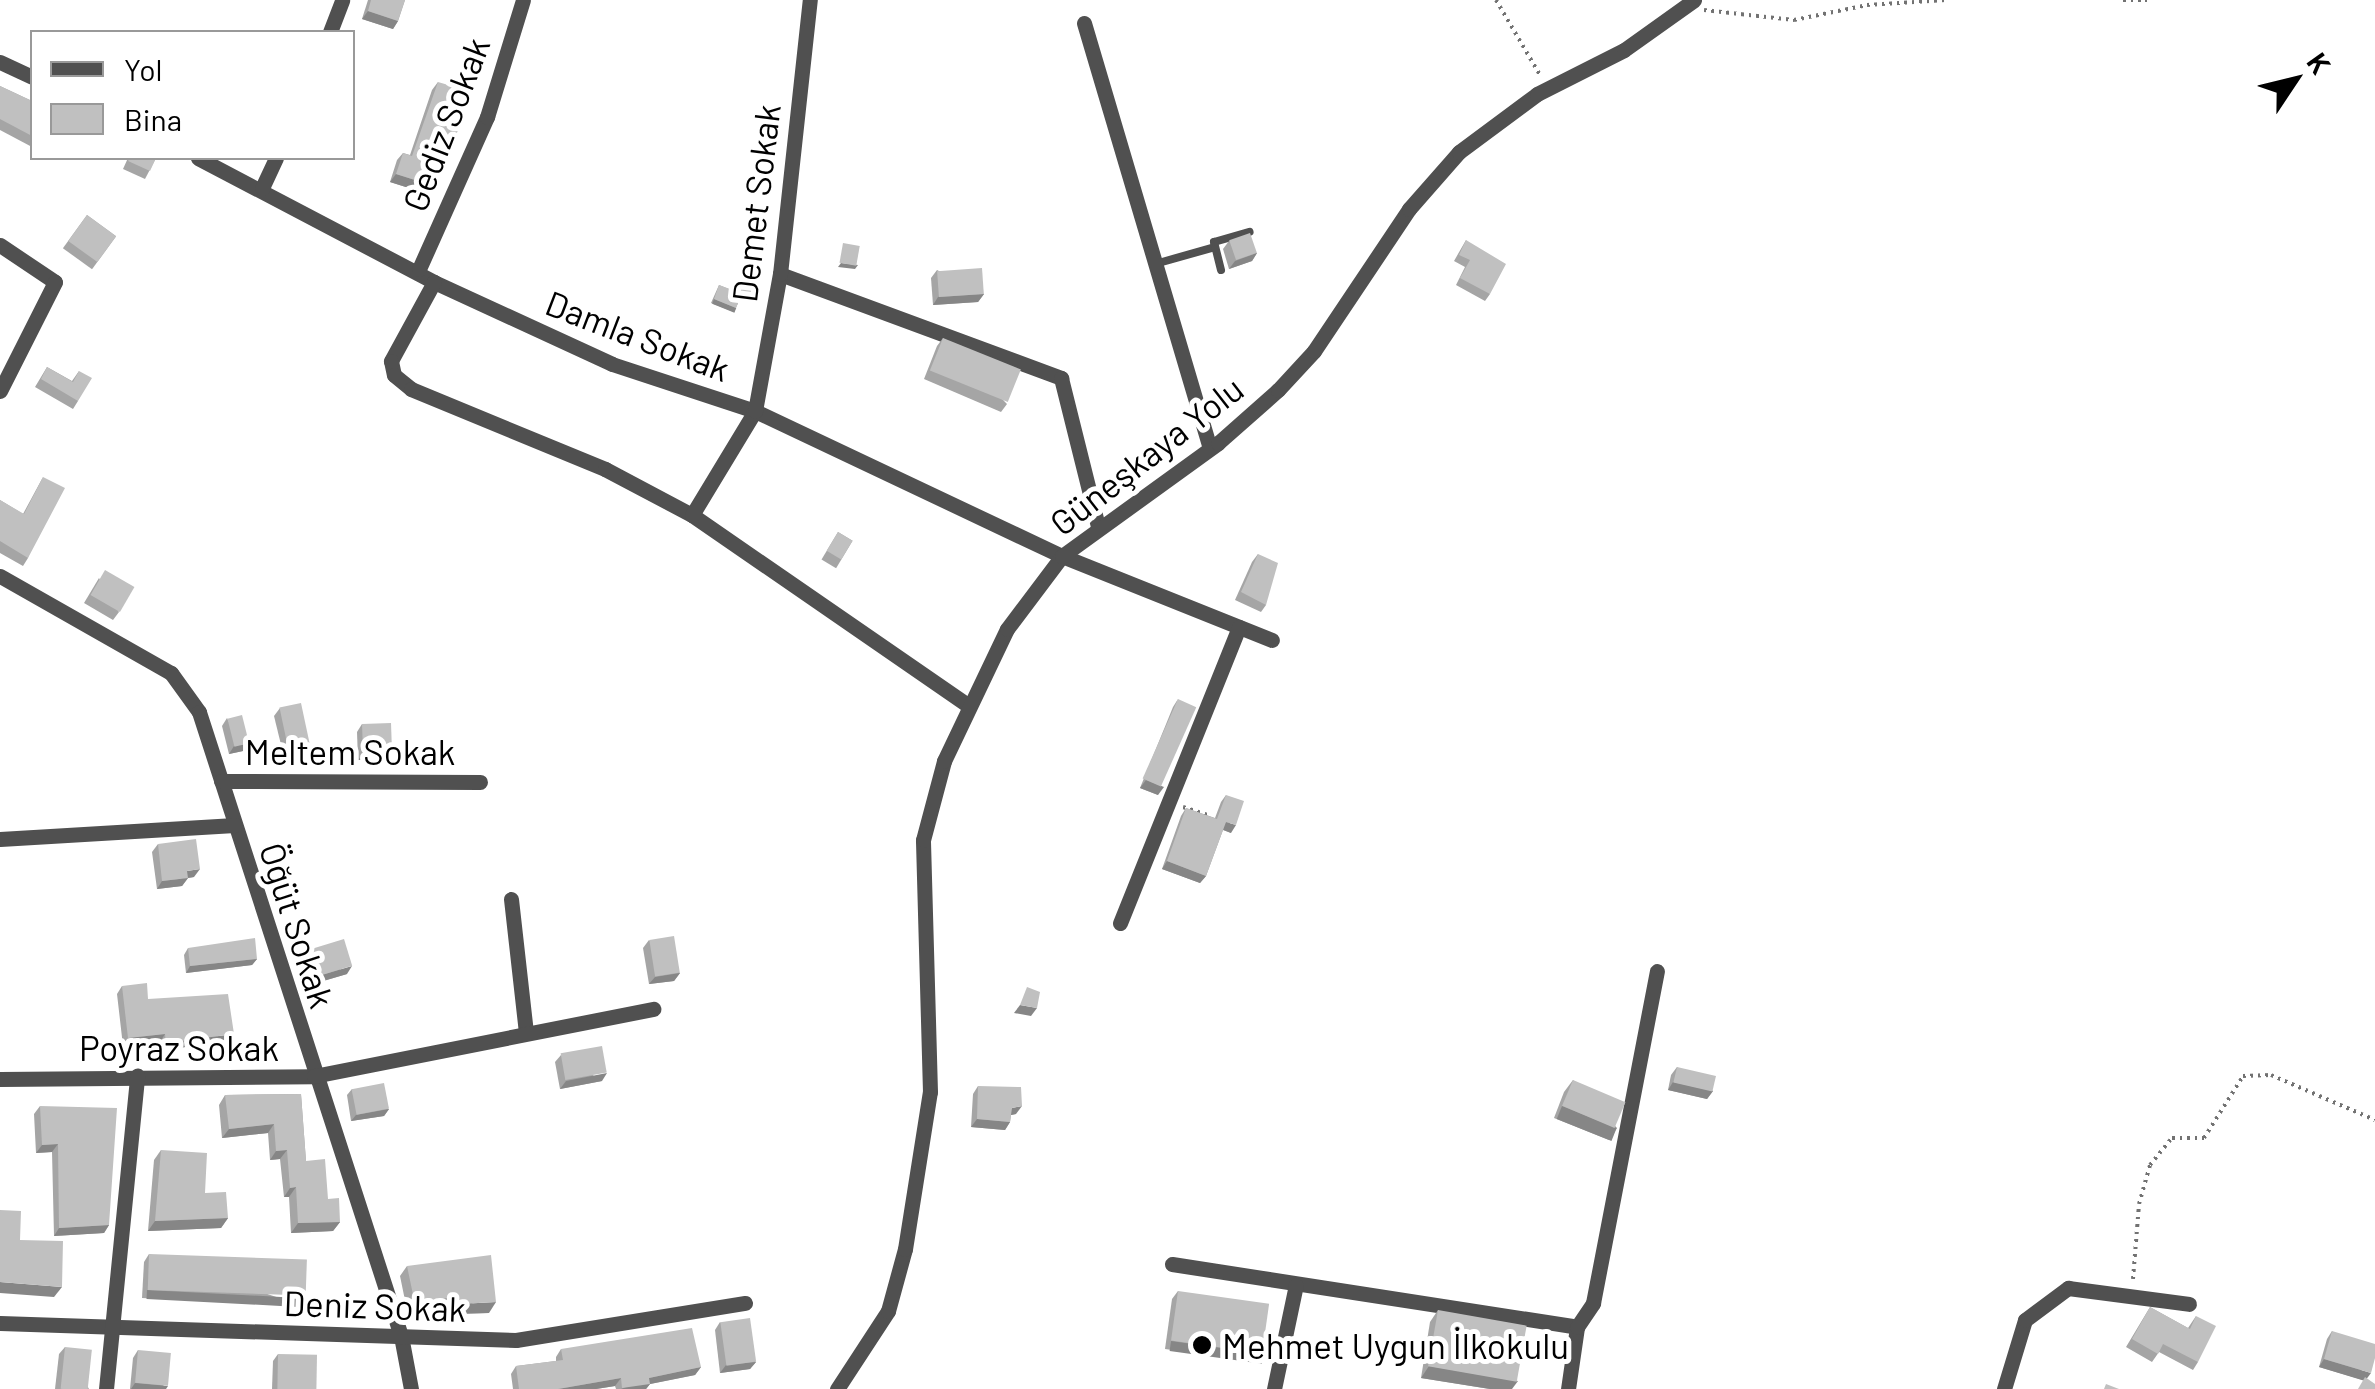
<!DOCTYPE html>
<meta charset="utf-8">
<style>
body{margin:0}
#map{position:relative;width:2375px;height:1389px;overflow:hidden;background:#fff;font-family:Barlow,sans-serif}
div>[style]{position:absolute}
[style*='--x']{left:calc(var(--x)*1px);top:calc(var(--y)*1px);width:calc(var(--w)*1px);rotate:calc(var(--a)*1deg)}
.path>*{height:4px;margin-top:-2px;transform-origin:0;background:repeating-linear-gradient(90deg,#727272 0 2.5px,transparent 0 7.5px)}
.lane>*{height:8px;margin:-4px;padding:0 4px;transform-origin:4px;border-radius:4px;background:#505050}
.street>*{height:15px;margin:-7.5px;padding:0 7.5px;transform-origin:7.5px;border-radius:7.5px;background:#505050}
.wall>*{inset:0;background:#a5a5a5;transform-origin:0 0}
.shaded-wall>*{inset:0;background:#868686;transform-origin:0 0}
.building>*{inset:0;background:#c0c0c0;transform-origin:0 0}
.dots>*{width:28px;height:28px;translate:-50% -50%;box-sizing:border-box;border:5px solid #fff;border-radius:50%}
span{translate:-50% -50%;white-space:nowrap;text-align:center;line-height:1.15;-webkit-text-stroke:10px #fff;paint-order:stroke}
.street-label{font-size:35px;color:#000}
.poi-label{font-size:35px;color:#000}
.left{translate:0 -50%;text-align:left}
.legend{position:absolute;left:30px;top:30px;width:325px;height:130px;box-sizing:border-box;background:#fff;border:2px solid #999;margin:0;padding:12px 18px;list-style:none;font-size:30px;color:#000}
.legend li{display:flex;align-items:center;gap:20px;height:50px}
.legend b{width:50px;border:2px solid #999}
.north{position:absolute;left:2245px;top:30px;width:100px;height:100px;-webkit-text-stroke:8px #fff;paint-order:stroke;rotate:55deg;font-size:28px;font-weight:700;line-height:40px;text-align:center;color:#000}
.north::after{content:'';display:block;margin:auto;width:35px;height:45px;background:#000;clip-path:polygon(50% 0,100% 100%,50% 72%,0 100%)}
</style>
<div id="map">
<div class="path">
<div style="--x:1496;--y:0;--w:87;--a:59.6"></div>
<div style="--x:2123;--y:0;--w:24;--a:0"></div>
<div style="--x:1704;--y:10;--w:91;--a:6.3"></div>
<div style="--x:1794;--y:20;--w:75;--a:-11.6"></div>
<div style="--x:1867;--y:5;--w:79;--a:-3.6"></div>
<div style="--x:1183;--y:807;--w:29;--a:18"></div>
<div style="--x:2133;--y:1279;--w:75;--a:-85.4"></div>
<div style="--x:2139;--y:1204;--w:41;--a:-74.2"></div>
<div style="--x:2150;--y:1165;--w:35;--a:-51"></div>
<div style="--x:2172;--y:1138;--w:32;--a:0"></div>
<div style="--x:2204;--y:1138;--w:73;--a:-57.8"></div>
<div style="--x:2243;--y:1076;--w:28;--a:-2"></div>
<div style="--x:2271;--y:1075;--w:113;--a:23.4"></div>
</div>
<div class="lane">
<div style="--x:1155;--y:264;--w:62;--a:-15.8"></div>
<div style="--x:1221;--y:270;--w:29;--a:-104"></div>
<div style="--x:1214;--y:242;--w:37;--a:-16"></div>
</div>
<div class="street">
<div style="--x:1084;--y:23;--w:443;--a:73.5"></div>
<div style="--x:330;--y:32;--w:34;--a:-69"></div>
<div style="--x:0;--y:62;--w:35;--a:25"></div>
<div style="--x:198;--y:158;--w:267;--a:27.7"></div>
<div style="--x:434;--y:282;--w:196;--a:24.7"></div>
<div style="--x:612;--y:364;--w:151;--a:18.2"></div>
<div style="--x:755;--y:411;--w:340;--a:25.3"></div>
<div style="--x:1062;--y:556;--w:226;--a:21.8"></div>
<div style="--x:262;--y:188;--w:33;--a:-65"></div>
<div style="--x:0;--y:245;--w:66;--a:33.9"></div>
<div style="--x:55;--y:282;--w:122;--a:116.8"></div>
<div style="--x:419;--y:269;--w:167;--a:-65.9"></div>
<div style="--x:487;--y:117;--w:122;--a:-72.9"></div>
<div style="--x:780;--y:274;--w:300;--a:20.3"></div>
<div style="--x:1061;--y:378;--w:153;--a:76"></div>
<div style="--x:434;--y:282;--w:90;--a:118.6"></div>
<div style="--x:391;--y:361;--w:14;--a:78"></div>
<div style="--x:394;--y:375;--w:22;--a:39"></div>
<div style="--x:411;--y:389;--w:210;--a:22.4"></div>
<div style="--x:605;--y:469;--w:98;--a:27.9"></div>
<div style="--x:692;--y:515;--w:336;--a:34.6"></div>
<div style="--x:692;--y:515;--w:122;--a:-58.8"></div>
<div style="--x:755;--y:411;--w:139;--a:-79.7"></div>
<div style="--x:780;--y:274;--w:276;--a:-83.8"></div>
<div style="--x:0;--y:576;--w:197;--a:29.6"></div>
<div style="--x:171;--y:673;--w:48;--a:54.3"></div>
<div style="--x:199;--y:712;--w:656;--a:72.06"></div>
<div style="--x:401;--y:1336;--w:54;--a:79.3"></div>
<div style="--x:221;--y:781;--w:259;--a:0.2"></div>
<div style="--x:0;--y:839;--w:235;--a:-3.4"></div>
<div style="--x:511;--y:899;--w:135;--a:83.6"></div>
<div style="--x:1120;--y:923;--w:319;--a:-68.1"></div>
<div style="--x:0;--y:1079;--w:314;--a:-0.5"></div>
<div style="--x:314;--y:1076;--w:346;--a:-11.2"></div>
<div style="--x:1172;--y:1264;--w:410;--a:8.8"></div>
<div style="--x:0;--y:1323;--w:516;--a:1.89"></div>
<div style="--x:516;--y:1340;--w:232;--a:-9.2"></div>
<div style="--x:106;--y:1389;--w:315;--a:-84.3"></div>
<div style="--x:837;--y:1389;--w:93;--a:-56.8"></div>
<div style="--x:888;--y:1311;--w:64;--a:-74.7"></div>
<div style="--x:905;--y:1249;--w:159;--a:-81"></div>
<div style="--x:930;--y:1092;--w:252;--a:-91.6"></div>
<div style="--x:923;--y:840;--w:82;--a:-75.1"></div>
<div style="--x:944;--y:761;--w:146;--a:-64.5"></div>
<div style="--x:1007;--y:629;--w:91;--a:-53"></div>
<div style="--x:1062;--y:556;--w:193;--a:-35.9"></div>
<div style="--x:1218;--y:443;--w:80;--a:-41.5"></div>
<div style="--x:1278;--y:390;--w:53;--a:-47.3"></div>
<div style="--x:1314;--y:351;--w:171;--a:-56.2"></div>
<div style="--x:1409;--y:209;--w:76;--a:-48.7"></div>
<div style="--x:1459;--y:152;--w:97;--a:-36.6"></div>
<div style="--x:1537;--y:94;--w:97;--a:-26.8"></div>
<div style="--x:1624;--y:50;--w:86;--a:-35.5"></div>
<div style="--x:1274;--y:1389;--w:106;--a:-78.1"></div>
<div style="--x:1568;--y:1389;--w:63;--a:-81.7"></div>
<div style="--x:1577;--y:1327;--w:29;--a:-56"></div>
<div style="--x:1593;--y:1303;--w:338;--a:-79.1"></div>
<div style="--x:2004;--y:1389;--w:72;--a:-73.1"></div>
<div style="--x:2025;--y:1320;--w:54;--a:-36.7"></div>
<div style="--x:2068;--y:1288;--w:122;--a:7.5"></div>
</div>
<div class="wall">
<div style="clip-path:polygon(368px 0,405px 0,398px 21px,393px 29px,362px 19px)"></div>
<div style="clip-path:polygon(438px 82px,437px 187px,431px 195px,390px 182px,397px 160px,403px 153px,410px 155px,432px 90px)"></div>
<div style="clip-path:polygon(0 86px,32px 101px,32px 147px,0 130px)"></div>
<div style="clip-path:polygon(128px 158px,156px 158px,145px 179px,123px 169px)"></div>
<div style="left:87px;top:215px;width:36px;height:41px;rotate:36deg"></div>
<div style="clip-path:polygon(751px 240px,752px 303px,739px 301px,734px 312px,711px 303px,719px 285px,736px 292px,748px 244px)"></div>
<div style="clip-path:polygon(1466px 240px,1490px 294px,1485px 301px,1456px 285px,1465px 267px,1454px 261px)"></div>
<div style="clip-path:polygon(1229px 241px,1257px 253px,1252px 261px,1229px 269px,1223px 249px)"></div>
<div style="clip-path:polygon(937px 270px,984px 294px,978px 302px,933px 305px,931px 278px)"></div>
<div style="clip-path:polygon(943px 338px,1007px 404px,1001px 412px,924px 379px,937px 346px)"></div>
<div style="clip-path:polygon(47px 367px,72px 381px,79px 371px,78px 401px,73px 409px,35px 387px)"></div>
<div style="clip-path:polygon(43px 477px,28px 558px,23px 566px,0 553px,0 500px,23px 514px)"></div>
<div style="left:838px;top:532px;width:17px;height:32px;rotate:31deg"></div>
<div style="clip-path:polygon(1258px 554px,1266px 605px,1261px 612px,1235px 600px,1252px 562px)"></div>
<div style="clip-path:polygon(99px 578px,119px 612px,113px 620px,84px 603px)"></div>
<div style="clip-path:polygon(1178px 699px,1158px 795px,1140px 788px,1173px 707px)"></div>
<div style="clip-path:polygon(280px 708px,310px 745px,305px 752px,284px 757px,274px 716px)"></div>
<div style="clip-path:polygon(227px 718px,243px 751px,229px 754px,222px 726px)"></div>
<div style="clip-path:polygon(362px 724px,392px 751px,387px 759px,358px 760px,357px 732px)"></div>
<div style="clip-path:polygon(1226px 795px,1231px 833px,1223px 830px,1206px 876px,1200px 883px,1162px 869px,1181px 816px,1186px 808px,1215px 818px,1221px 802px)"></div>
<div style="clip-path:polygon(158px 844px,194px 877px,188px 878px,182px 886px,157px 889px,152px 852px)"></div>
<div style="clip-path:polygon(649px 940px,680px 973px,674px 981px,649px 984px,643px 948px)"></div>
<div style="clip-path:polygon(188px 948px,257px 959px,252px 965px,186px 973px,184px 955px)"></div>
<div style="clip-path:polygon(310px 949px,347px 974px,313px 984px,304px 957px)"></div>
<div style="clip-path:polygon(122px 986px,228px 1042px,160px 1050px,160px 1042px,123px 1046px,117px 994px)"></div>
<div style="clip-path:polygon(561px 1055px,602px 1081px,560px 1089px,555px 1062px)"></div>
<div style="clip-path:polygon(1677px 1067px,1713px 1091px,1707px 1099px,1668px 1090px,1671px 1075px)"></div>
<div style="clip-path:polygon(1573px 1080px,1617px 1128px,1609px 1140px,1554px 1118px,1564px 1092px)"></div>
<div style="clip-path:polygon(978px 1086px,1016px 1114px,1011px 1115px,1010px 1122px,1005px 1130px,971px 1127px,973px 1094px)"></div>
<div style="clip-path:polygon(352px 1089px,389px 1109px,384px 1116px,351px 1121px,347px 1095px)"></div>
<div style="clip-path:polygon(301px 1094px,306px 1161px,340px 1222px,333px 1231px,291px 1233px,289px 1197px,284px 1197px,280px 1159px,270px 1160px,268px 1133px,222px 1138px,219px 1105px,225px 1095px)"></div>
<div style="clip-path:polygon(40px 1106px,109px 1225px,104px 1233px,54px 1236px,52px 1152px,36px 1153px,34px 1114px)"></div>
<div style="clip-path:polygon(161px 1150px,228px 1218px,221px 1228px,148px 1231px,154px 1160px)"></div>
<div style="clip-path:polygon(149px 1254px,303px 1306px,142px 1298px,144px 1262px)"></div>
<div style="clip-path:polygon(407px 1266px,489px 1313px,453px 1314px,452px 1306px,408px 1315px,400px 1276px)"></div>
<div style="clip-path:polygon(1178px 1291px,1263px 1354px,1257px 1362px,1165px 1349px,1172px 1299px)"></div>
<div style="clip-path:polygon(2150px 1307px,2188px 1328px,2196px 1316px,2198px 1362px,2193px 1370px,2159px 1352px,2152px 1362px,2126px 1347px)"></div>
<div style="clip-path:polygon(1438px 1310px,1512px 1389px,1490px 1389px,1421px 1378px,1430px 1322px)"></div>
<div style="clip-path:polygon(720px 1322px,756px 1362px,750px 1369px,720px 1373px,715px 1330px)"></div>
<div style="clip-path:polygon(2332px 1331px,2367px 1378px,2363px 1380px,2319px 1367px,2327px 1339px)"></div>
<div style="clip-path:polygon(65px 1347px,89px 1389px,55px 1389px,59px 1354px)"></div>
<div style="clip-path:polygon(561px 1349px,701px 1367px,695px 1375px,650px 1384px,646px 1389px,616px 1389px,615px 1386px,596px 1389px,513px 1389px,511px 1374px,516px 1366px,556px 1361px,556px 1357px)"></div>
<div style="clip-path:polygon(138px 1350px,166px 1389px,130px 1389px,133px 1358px)"></div>
<div style="clip-path:polygon(278px 1354px,316px 1389px,272px 1389px,273px 1361px)"></div>
</div>
<div class="shaded-wall">
<div style="clip-path:polygon(368px 11px,398px 21px,393px 29px,362px 19px)"></div>
<div style="clip-path:polygon(396px 174px,437px 187px,431px 195px,390px 182px)"></div>
<div style="clip-path:polygon(1257px 253px,1252px 261px,1229px 269px,1235px 261px)"></div>
<div style="clip-path:polygon(841px 263px,858px 265px,855px 269px,838px 267px)"></div>
<div style="clip-path:polygon(984px 294px,978px 302px,933px 305px,938px 297px)"></div>
<div style="clip-path:polygon(741px 296px,755px 299px,752px 303px,738px 300px)"></div>
<div style="left:714px;top:299px;width:24px;height:5px;rotate:22deg"></div>
<div style="clip-path:polygon(249px 743px,243px 751px,229px 754px,234px 746px)"></div>
<div style="clip-path:polygon(310px 745px,305px 752px,284px 757px,289px 749px)"></div>
<div style="clip-path:polygon(392px 751px,387px 759px,358px 760px,364px 753px)"></div>
<div style="clip-path:polygon(1146px 780px,1164px 787px,1158px 795px,1140px 788px)"></div>
<div style="clip-path:polygon(1226px 822px,1236px 825px,1231px 833px,1221px 829px)"></div>
<div style="clip-path:polygon(1167px 861px,1206px 876px,1200px 883px,1162px 869px)"></div>
<div style="clip-path:polygon(200px 869px,194px 877px,181px 879px,187px 871px)"></div>
<div style="clip-path:polygon(188px 878px,182px 886px,157px 889px,162px 881px)"></div>
<div style="clip-path:polygon(257px 959px,252px 965px,186px 973px,190px 966px)"></div>
<div style="clip-path:polygon(352px 966px,347px 974px,313px 984px,318px 976px)"></div>
<div style="clip-path:polygon(680px 973px,674px 981px,649px 984px,655px 977px)"></div>
<div style="clip-path:polygon(1020px 1005px,1037px 1008px,1031px 1016px,1014px 1013px)"></div>
<div style="clip-path:polygon(165px 1034px,160px 1042px,123px 1046px,128px 1038px)"></div>
<div style="clip-path:polygon(234px 1034px,228px 1042px,160px 1050px,166px 1043px)"></div>
<div style="clip-path:polygon(607px 1073px,602px 1081px,560px 1089px,566px 1081px)"></div>
<div style="clip-path:polygon(1673px 1082px,1713px 1091px,1707px 1099px,1668px 1090px)"></div>
<div style="clip-path:polygon(1022px 1106px,1016px 1114px,1006px 1116px,1012px 1108px)"></div>
<div style="left:1562px;top:1106px;width:59px;height:14px;rotate:22deg"></div>
<div style="clip-path:polygon(389px 1109px,384px 1116px,351px 1121px,356px 1115px)"></div>
<div style="clip-path:polygon(977px 1119px,1010px 1122px,1005px 1130px,971px 1127px)"></div>
<div style="clip-path:polygon(274px 1124px,268px 1133px,222px 1138px,229px 1129px)"></div>
<div style="clip-path:polygon(58px 1144px,52px 1152px,36px 1153px,42px 1145px)"></div>
<div style="clip-path:polygon(287px 1150px,280px 1159px,270px 1160px,276px 1151px)"></div>
<div style="clip-path:polygon(296px 1187px,289px 1197px,284px 1197px,290px 1188px)"></div>
<div style="clip-path:polygon(228px 1218px,221px 1228px,148px 1231px,155px 1221px)"></div>
<div style="clip-path:polygon(340px 1222px,333px 1231px,291px 1233px,298px 1223px)"></div>
<div style="clip-path:polygon(109px 1225px,104px 1233px,54px 1236px,59px 1228px)"></div>
<div style="clip-path:polygon(0 1282px,62px 1287px,54px 1297px,0 1293px)"></div>
<div style="left:147px;top:1290px;width:161px;height:9px;rotate:3deg"></div>
<div style="clip-path:polygon(459px 1296px,452px 1306px,408px 1315px,415px 1304px)"></div>
<div style="clip-path:polygon(496px 1302px,489px 1313px,453px 1314px,460px 1304px)"></div>
<div style="left:1171px;top:1341px;width:93px;height:10px;rotate:8deg"></div>
<div style="clip-path:polygon(2324px 1359px,2371px 1373px,2365px 1381px,2319px 1367px)"></div>
<div style="clip-path:polygon(756px 1362px,750px 1369px,720px 1373px,726px 1365px)"></div>
<div style="clip-path:polygon(1429px 1366px,1518px 1381px,1512px 1389px,1490px 1389px,1421px 1378px)"></div>
<div style="clip-path:polygon(701px 1367px,695px 1375px,650px 1384px,646px 1389px,621px 1389px,649px 1378px)"></div>
<div style="clip-path:polygon(621px 1378px,615px 1386px,596px 1389px,558px 1389px)"></div>
<div style="clip-path:polygon(135px 1383px,168px 1386px,166px 1389px,131px 1389px)"></div>
</div>
<div class="building">
<div style="clip-path:polygon(371px 0,405px 0,398px 21px,368px 11px)"></div>
<div style="clip-path:polygon(438px 82px,472px 92px,437px 187px,396px 174px,403px 153px,412px 156px)"></div>
<div style="clip-path:polygon(0 86px,32px 101px,32px 136px,0 119px)"></div>
<div style="clip-path:polygon(130px 158px,156px 158px,150px 171px,128px 161px)"></div>
<div style="left:87px;top:215px;width:36px;height:32px;rotate:36deg"></div>
<div style="left:1250px;top:233px;width:21px;height:22px;rotate:71deg"></div>
<div style="clip-path:polygon(751px 240px,767px 244px,755px 299px,741px 296px,736px 308px,714px 299px,719px 285px,738px 292px)"></div>
<div style="clip-path:polygon(1466px 240px,1506px 264px,1490px 294px,1460px 278px,1470px 260px,1459px 255px)"></div>
<div style="left:843px;top:243px;width:17px;height:20px;rotate:10deg"></div>
<div style="left:982px;top:268px;width:26px;height:45px;rotate:86deg"></div>
<div style="left:943px;top:338px;width:84px;height:35px;rotate:22deg"></div>
<div style="clip-path:polygon(47px 367px,73px 382px,79px 371px,92px 378px,78px 401px,41px 379px)"></div>
<div style="clip-path:polygon(43px 477px,65px 488px,28px 558px,0 541px,0 500px,24px 514px)"></div>
<div style="left:838px;top:532px;width:17px;height:22px;rotate:31deg"></div>
<div style="clip-path:polygon(1258px 554px,1278px 563px,1266px 605px,1241px 592px)"></div>
<div style="left:105px;top:570px;width:34px;height:29px;rotate:30deg"></div>
<div style="left:1178px;top:699px;width:20px;height:87px;rotate:24deg"></div>
<div style="left:301px;top:703px;width:43px;height:22px;rotate:78deg"></div>
<div style="left:242px;top:715px;width:29px;height:15px;rotate:76deg"></div>
<div style="left:391px;top:723px;width:28px;height:29px;rotate:88deg"></div>
<div style="clip-path:polygon(1226px 795px,1244px 801px,1236px 825px,1226px 822px,1206px 876px,1167px 861px,1186px 808px,1217px 819px)"></div>
<div style="clip-path:polygon(196px 839px,200px 869px,187px 871px,188px 878px,162px 881px,158px 844px)"></div>
<div style="left:674px;top:936px;width:37px;height:25px;rotate:81deg"></div>
<div style="clip-path:polygon(255px 938px,257px 959px,190px 966px,188px 948px)"></div>
<div style="left:344px;top:939px;width:28px;height:35px;rotate:73deg"></div>
<div style="clip-path:polygon(147px 983px,148px 999px,228px 994px,234px 1034px,166px 1043px,165px 1034px,128px 1038px,122px 986px)"></div>
<div style="clip-path:polygon(1027px 987px,1040px 992px,1037px 1008px,1020px 1005px)"></div>
<div style="left:602px;top:1046px;width:27px;height:42px;rotate:80deg"></div>
<div style="left:1677px;top:1067px;width:40px;height:16px;rotate:13deg"></div>
<div style="left:1573px;top:1080px;width:57px;height:28px;rotate:23deg"></div>
<div style="left:384px;top:1083px;width:26px;height:33px;rotate:79deg"></div>
<div style="clip-path:polygon(978px 1086px,1021px 1087px,1022px 1106px,1012px 1108px,1010px 1122px,977px 1119px)"></div>
<div style="clip-path:polygon(301px 1094px,306px 1161px,325px 1159px,328px 1199px,339px 1198px,340px 1222px,298px 1223px,296px 1187px,290px 1188px,287px 1150px,276px 1151px,274px 1124px,229px 1129px,225px 1095px)"></div>
<div style="clip-path:polygon(40px 1106px,117px 1108px,109px 1225px,59px 1228px,58px 1144px,42px 1145px)"></div>
<div style="clip-path:polygon(161px 1150px,207px 1153px,205px 1193px,226px 1192px,228px 1218px,155px 1221px)"></div>
<div style="clip-path:polygon(0 1210px,21px 1211px,20px 1240px,63px 1241px,62px 1287px,0 1282px)"></div>
<div style="left:149px;top:1254px;width:158px;height:36px;rotate:2deg"></div>
<div style="clip-path:polygon(491px 1255px,496px 1302px,460px 1304px,459px 1296px,415px 1304px,407px 1266px)"></div>
<div style="left:1178px;top:1291px;width:92px;height:50px;rotate:8deg"></div>
<div style="clip-path:polygon(2150px 1307px,2190px 1329px,2196px 1316px,2216px 1326px,2198px 1362px,2163px 1344px,2158px 1354px,2132px 1339px)"></div>
<div style="left:1438px;top:1310px;width:90px;height:57px;rotate:10deg"></div>
<div style="left:750px;top:1318px;width:44px;height:30px;rotate:82deg"></div>
<div style="clip-path:polygon(692px 1328px,701px 1367px,649px 1378px,650px 1384px,622px 1388px,621px 1378px,558px 1389px,519px 1389px,516px 1366px,563px 1360px,561px 1349px)"></div>
<div style="clip-path:polygon(2332px 1331px,2375px 1344px,2375px 1358px,2371px 1373px,2324px 1359px)"></div>
<div style="left:65px;top:1347px;width:27px;height:42px;rotate:6deg"></div>
<div style="left:138px;top:1350px;width:33px;height:33px;rotate:5deg"></div>
<div style="left:278px;top:1354px;width:39px;height:35px;rotate:1deg"></div>
<div style="clip-path:polygon(2365px 1377px,2375px 1384px,2375px 1389px,2358px 1389px)"></div>
<div style="clip-path:polygon(2106px 1384px,2119px 1389px,2104px 1389px)"></div>
</div>
<div class="dots">
<div style="left:1202px;top:1345px;background:#000"></div>
</div>
<div class="street-label">
<span style="left:445px;top:124px;rotate:-69deg">Gediz Sokak</span>
<span style="left:755px;top:203px;rotate:-83deg">Demet Sokak</span>
<span style="left:638px;top:335px;rotate:21deg">Damla Sokak</span>
<span style="left:1146px;top:455px;rotate:-38deg">Güneşkaya Yolu</span>
<span style="left:350px;top:751px">Meltem Sokak</span>
<span style="left:298px;top:925px;rotate:72deg">Öğüt Sokak</span>
<span style="left:179px;top:1047px">Poyraz Sokak</span>
<span style="left:375px;top:1305px;rotate:2deg">Deniz Sokak</span>
</div>
<div class="poi-label">
<span class="left" style="left:1222px;top:1345px">Mehmet Uygun İlkokulu</span>
</div>
<ul class="legend">
<li><b style="height:12px;background:#505050"></b>Yol</li>
<li><b style="height:28px;background:#c0c0c0"></b>Bina</li>
</ul>
<div class="north">K</div>
</div>
